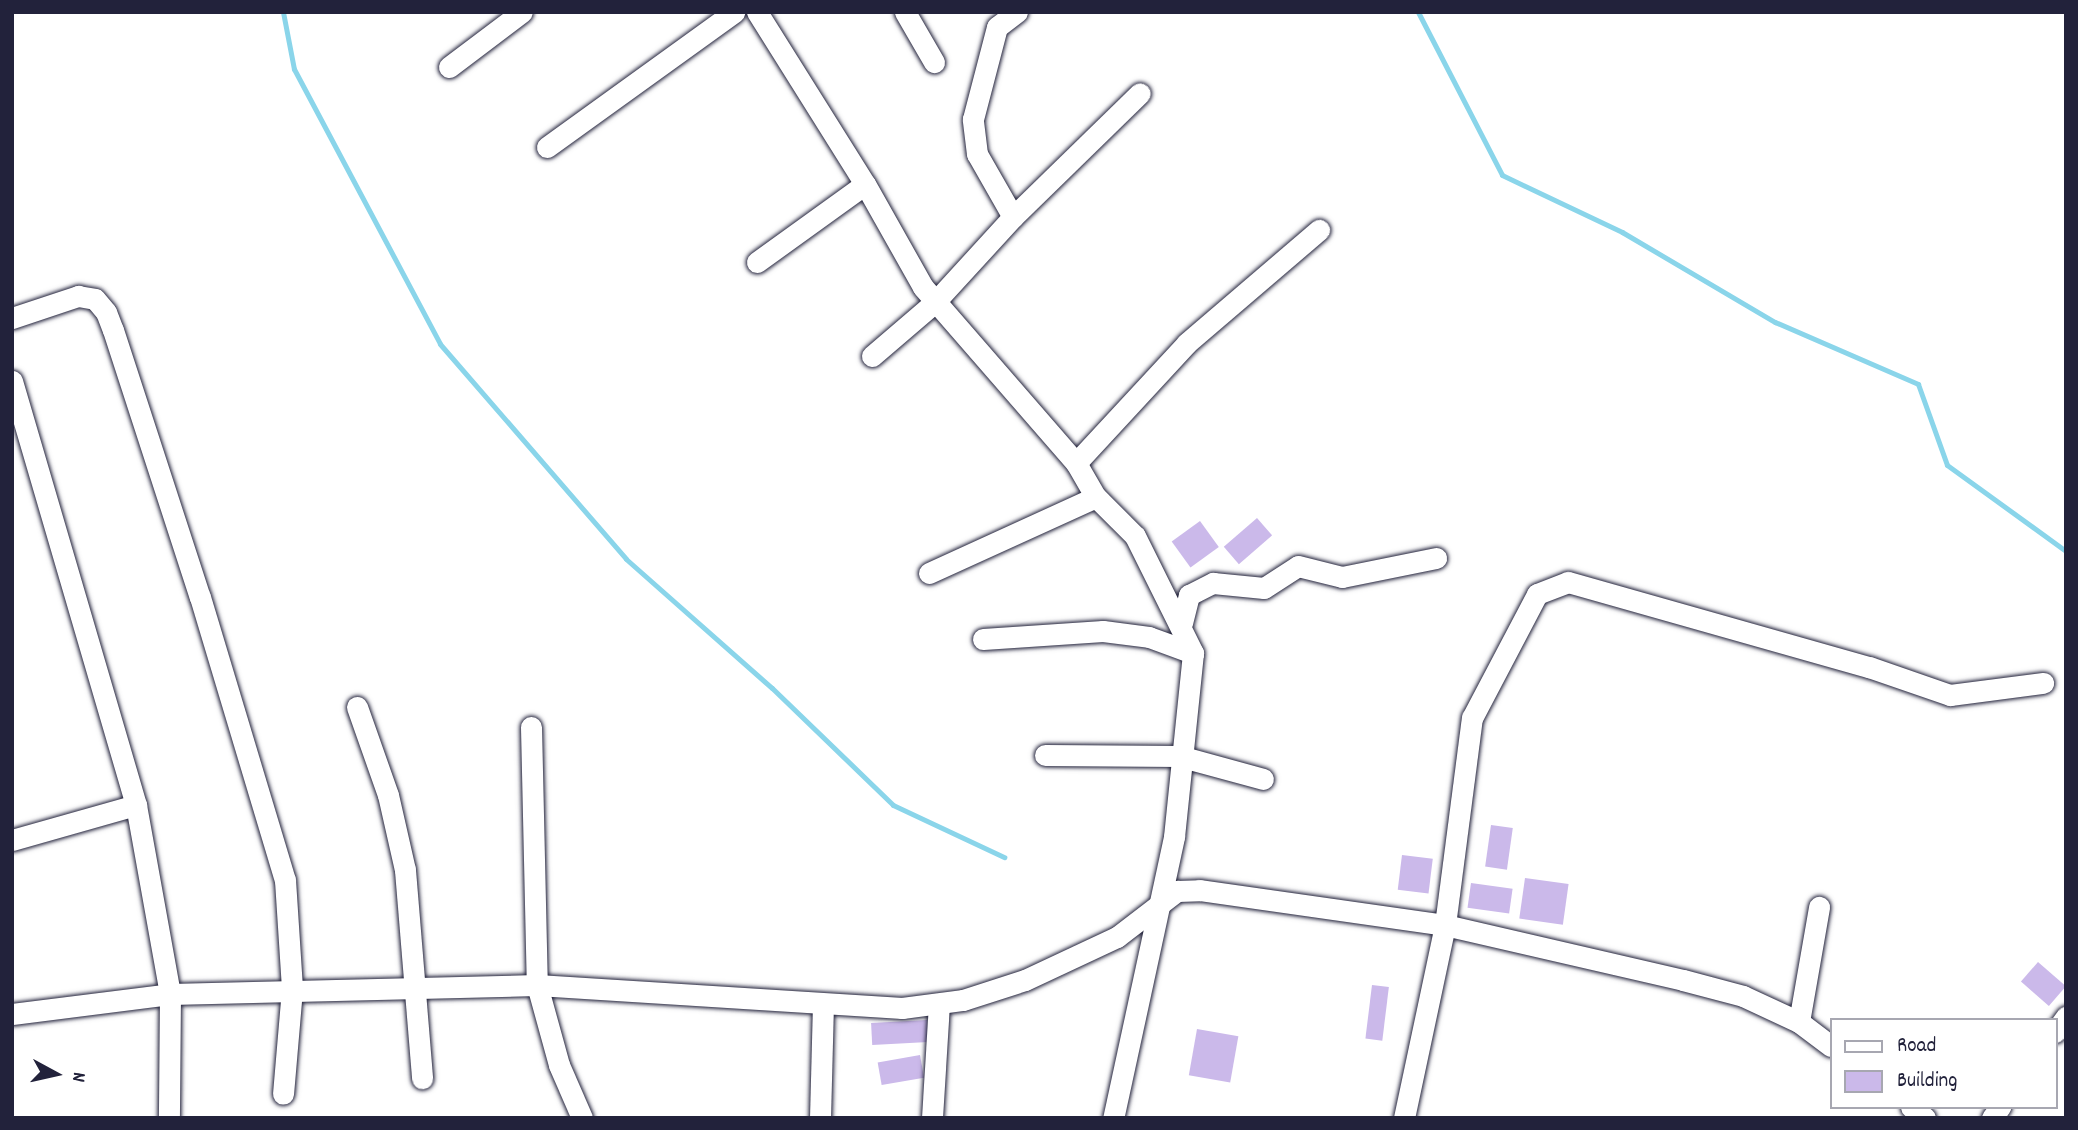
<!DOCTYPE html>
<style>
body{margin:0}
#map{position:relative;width:2078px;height:1130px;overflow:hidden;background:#fff;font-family:Dekko,sans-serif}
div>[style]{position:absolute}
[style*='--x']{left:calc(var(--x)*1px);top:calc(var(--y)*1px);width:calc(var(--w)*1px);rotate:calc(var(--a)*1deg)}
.stream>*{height:5px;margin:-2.5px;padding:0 2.5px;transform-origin:2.5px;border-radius:2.5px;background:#8ad5ea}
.building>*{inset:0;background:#cbb9ea;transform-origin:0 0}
.roads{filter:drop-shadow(0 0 2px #22223b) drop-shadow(0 0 2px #22223b)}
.minor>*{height:21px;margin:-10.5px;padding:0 10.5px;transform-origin:10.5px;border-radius:10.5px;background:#fff}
span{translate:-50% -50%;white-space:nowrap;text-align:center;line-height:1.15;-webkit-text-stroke:5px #fff;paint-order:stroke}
.frame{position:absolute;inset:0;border:14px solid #22223b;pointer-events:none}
.legend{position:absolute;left:1830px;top:1018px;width:228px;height:91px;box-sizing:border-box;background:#fff;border:2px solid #a7a7b1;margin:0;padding:9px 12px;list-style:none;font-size:21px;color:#22223b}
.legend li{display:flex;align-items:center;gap:14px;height:35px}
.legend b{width:35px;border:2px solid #a7a7b1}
.north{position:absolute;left:21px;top:1039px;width:70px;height:70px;-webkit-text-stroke:5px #fff;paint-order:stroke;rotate:98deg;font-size:19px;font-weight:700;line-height:28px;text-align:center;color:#22223b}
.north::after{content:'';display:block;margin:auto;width:24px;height:32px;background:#22223b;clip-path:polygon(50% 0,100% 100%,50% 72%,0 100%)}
</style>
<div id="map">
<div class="stream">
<div style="--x:283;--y:12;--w:58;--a:79.1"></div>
<div style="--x:294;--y:69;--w:311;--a:62"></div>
<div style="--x:440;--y:344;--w:284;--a:49.1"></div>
<div style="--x:626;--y:559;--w:195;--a:41.5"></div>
<div style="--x:772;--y:688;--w:168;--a:44"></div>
<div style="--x:893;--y:805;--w:123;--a:25.1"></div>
<div style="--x:1418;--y:12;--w:183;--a:62.7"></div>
<div style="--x:1502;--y:175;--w:133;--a:25.4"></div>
<div style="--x:1622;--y:232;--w:178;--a:30.5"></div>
<div style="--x:1775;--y:322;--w:156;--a:23.4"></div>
<div style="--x:1918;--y:384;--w:86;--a:70.3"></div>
<div style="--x:1947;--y:465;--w:147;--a:35.9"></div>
</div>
<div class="building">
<div style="left:1257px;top:518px;width:23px;height:44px;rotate:49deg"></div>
<div style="left:1200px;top:521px;width:32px;height:35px;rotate:54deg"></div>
<div style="left:1491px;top:825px;width:22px;height:42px;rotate:8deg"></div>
<div style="left:1402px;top:855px;width:31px;height:35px;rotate:7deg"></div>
<div style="left:1525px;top:878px;width:44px;height:41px;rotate:8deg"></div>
<div style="left:1471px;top:883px;width:42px;height:25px;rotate:8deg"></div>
<div style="left:2038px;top:962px;width:37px;height:26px;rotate:41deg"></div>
<div style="left:1372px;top:985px;width:17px;height:54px;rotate:7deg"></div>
<div style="left:927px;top:1020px;width:22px;height:56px;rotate:87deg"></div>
<div style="left:1197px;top:1029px;width:42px;height:47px;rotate:10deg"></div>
<div style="left:920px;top:1055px;width:23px;height:43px;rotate:80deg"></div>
</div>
<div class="roads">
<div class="minor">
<div style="--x:757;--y:12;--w:203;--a:57.9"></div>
<div style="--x:865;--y:184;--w:118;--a:60.6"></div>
<div style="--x:923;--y:287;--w:233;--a:49"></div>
<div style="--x:1076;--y:463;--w:39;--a:60"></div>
<div style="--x:1096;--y:497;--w:55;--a:45"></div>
<div style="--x:1135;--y:536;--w:131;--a:63.6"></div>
<div style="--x:1193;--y:653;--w:185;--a:95.9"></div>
<div style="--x:1174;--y:837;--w:288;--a:102.2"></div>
<div style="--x:905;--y:12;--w:58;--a:59.9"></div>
<div style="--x:449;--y:67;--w:91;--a:-37"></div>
<div style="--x:547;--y:147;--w:231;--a:-35.8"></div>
<div style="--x:1013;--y:217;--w:73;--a:-119.7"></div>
<div style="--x:977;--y:154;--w:35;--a:-97"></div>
<div style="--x:973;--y:119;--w:95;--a:-75.4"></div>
<div style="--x:997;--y:27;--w:25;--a:-37"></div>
<div style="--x:757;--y:262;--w:133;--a:-35.8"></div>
<div style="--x:12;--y:318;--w:70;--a:-18.4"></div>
<div style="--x:78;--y:296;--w:17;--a:10"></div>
<div style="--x:95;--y:299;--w:17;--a:50"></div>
<div style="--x:106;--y:312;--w:19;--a:69"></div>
<div style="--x:113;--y:330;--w:281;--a:72"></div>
<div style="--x:200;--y:597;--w:295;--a:73.3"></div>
<div style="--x:285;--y:880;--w:109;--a:86.3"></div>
<div style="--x:292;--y:989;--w:105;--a:94.9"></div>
<div style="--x:872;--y:356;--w:83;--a:-40.6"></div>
<div style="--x:935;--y:302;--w:115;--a:-47.5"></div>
<div style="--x:1013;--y:217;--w:177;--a:-44.3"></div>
<div style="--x:12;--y:381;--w:442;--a:73.7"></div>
<div style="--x:136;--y:805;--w:192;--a:79.8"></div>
<div style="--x:170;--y:994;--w:124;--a:90.5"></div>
<div style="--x:1076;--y:463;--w:163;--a:-47.2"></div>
<div style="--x:1187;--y:343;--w:174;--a:-40.6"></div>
<div style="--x:929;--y:573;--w:183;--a:-24.5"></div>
<div style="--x:1182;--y:623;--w:29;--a:-76"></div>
<div style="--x:1189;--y:595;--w:27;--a:-27"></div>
<div style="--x:1213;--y:583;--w:51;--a:5.6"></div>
<div style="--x:1264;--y:588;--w:40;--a:-32.9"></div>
<div style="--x:1298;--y:566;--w:45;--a:14"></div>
<div style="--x:1342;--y:577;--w:96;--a:-11.4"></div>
<div style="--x:983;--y:639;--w:120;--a:-3.8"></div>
<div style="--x:1103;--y:631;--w:46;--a:7.4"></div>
<div style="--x:1149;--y:637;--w:47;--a:20"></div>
<div style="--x:357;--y:707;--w:93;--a:70.6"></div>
<div style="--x:388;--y:795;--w:77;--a:77.2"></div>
<div style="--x:405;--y:870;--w:209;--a:85.3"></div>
<div style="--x:531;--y:727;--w:258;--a:88.7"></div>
<div style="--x:537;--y:985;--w:83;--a:74.6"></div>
<div style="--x:559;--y:1065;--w:58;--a:66.5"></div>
<div style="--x:1045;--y:755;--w:134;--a:0.4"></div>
<div style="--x:1179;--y:756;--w:87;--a:15.3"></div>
<div style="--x:12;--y:840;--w:129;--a:-15.8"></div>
<div style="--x:12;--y:1014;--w:159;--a:-7.2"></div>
<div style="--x:170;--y:994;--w:367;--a:-1.4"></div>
<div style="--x:537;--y:985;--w:366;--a:3.6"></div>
<div style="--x:902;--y:1008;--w:62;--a:-7.5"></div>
<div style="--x:963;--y:1000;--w:65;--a:-17.9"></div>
<div style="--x:1025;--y:980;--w:102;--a:-25.1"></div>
<div style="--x:1117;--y:937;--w:76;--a:-37.5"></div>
<div style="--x:1177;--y:891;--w:23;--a:-2"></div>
<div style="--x:1200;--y:890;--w:247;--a:8.1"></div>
<div style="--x:1445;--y:925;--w:244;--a:13"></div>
<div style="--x:1683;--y:980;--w:62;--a:14.9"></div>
<div style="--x:1743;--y:996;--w:62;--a:24.9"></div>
<div style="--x:1799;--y:1022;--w:40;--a:37"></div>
<div style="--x:1799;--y:1022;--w:117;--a:-80.1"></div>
<div style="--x:2055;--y:1032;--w:19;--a:-54"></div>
<div style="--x:1911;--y:1107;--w:18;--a:38"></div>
<div style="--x:820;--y:1118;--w:112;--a:-88.5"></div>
<div style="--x:932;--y:1118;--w:114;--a:-86.5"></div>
<div style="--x:1404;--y:1118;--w:197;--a:-78"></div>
<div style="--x:1445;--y:925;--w:209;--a:-82.6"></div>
<div style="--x:1472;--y:718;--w:140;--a:-62.3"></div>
<div style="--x:1537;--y:594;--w:33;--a:-21"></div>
<div style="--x:1568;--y:582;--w:313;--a:15.8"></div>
<div style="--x:1869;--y:667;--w:86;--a:19.1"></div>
<div style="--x:1950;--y:695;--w:94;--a:-7.4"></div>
<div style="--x:1992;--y:1118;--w:14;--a:-54"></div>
</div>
</div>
<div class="frame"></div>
<ul class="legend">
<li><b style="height:9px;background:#fff"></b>Road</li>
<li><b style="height:19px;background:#cbb9ea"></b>Building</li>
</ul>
<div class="north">N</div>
</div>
